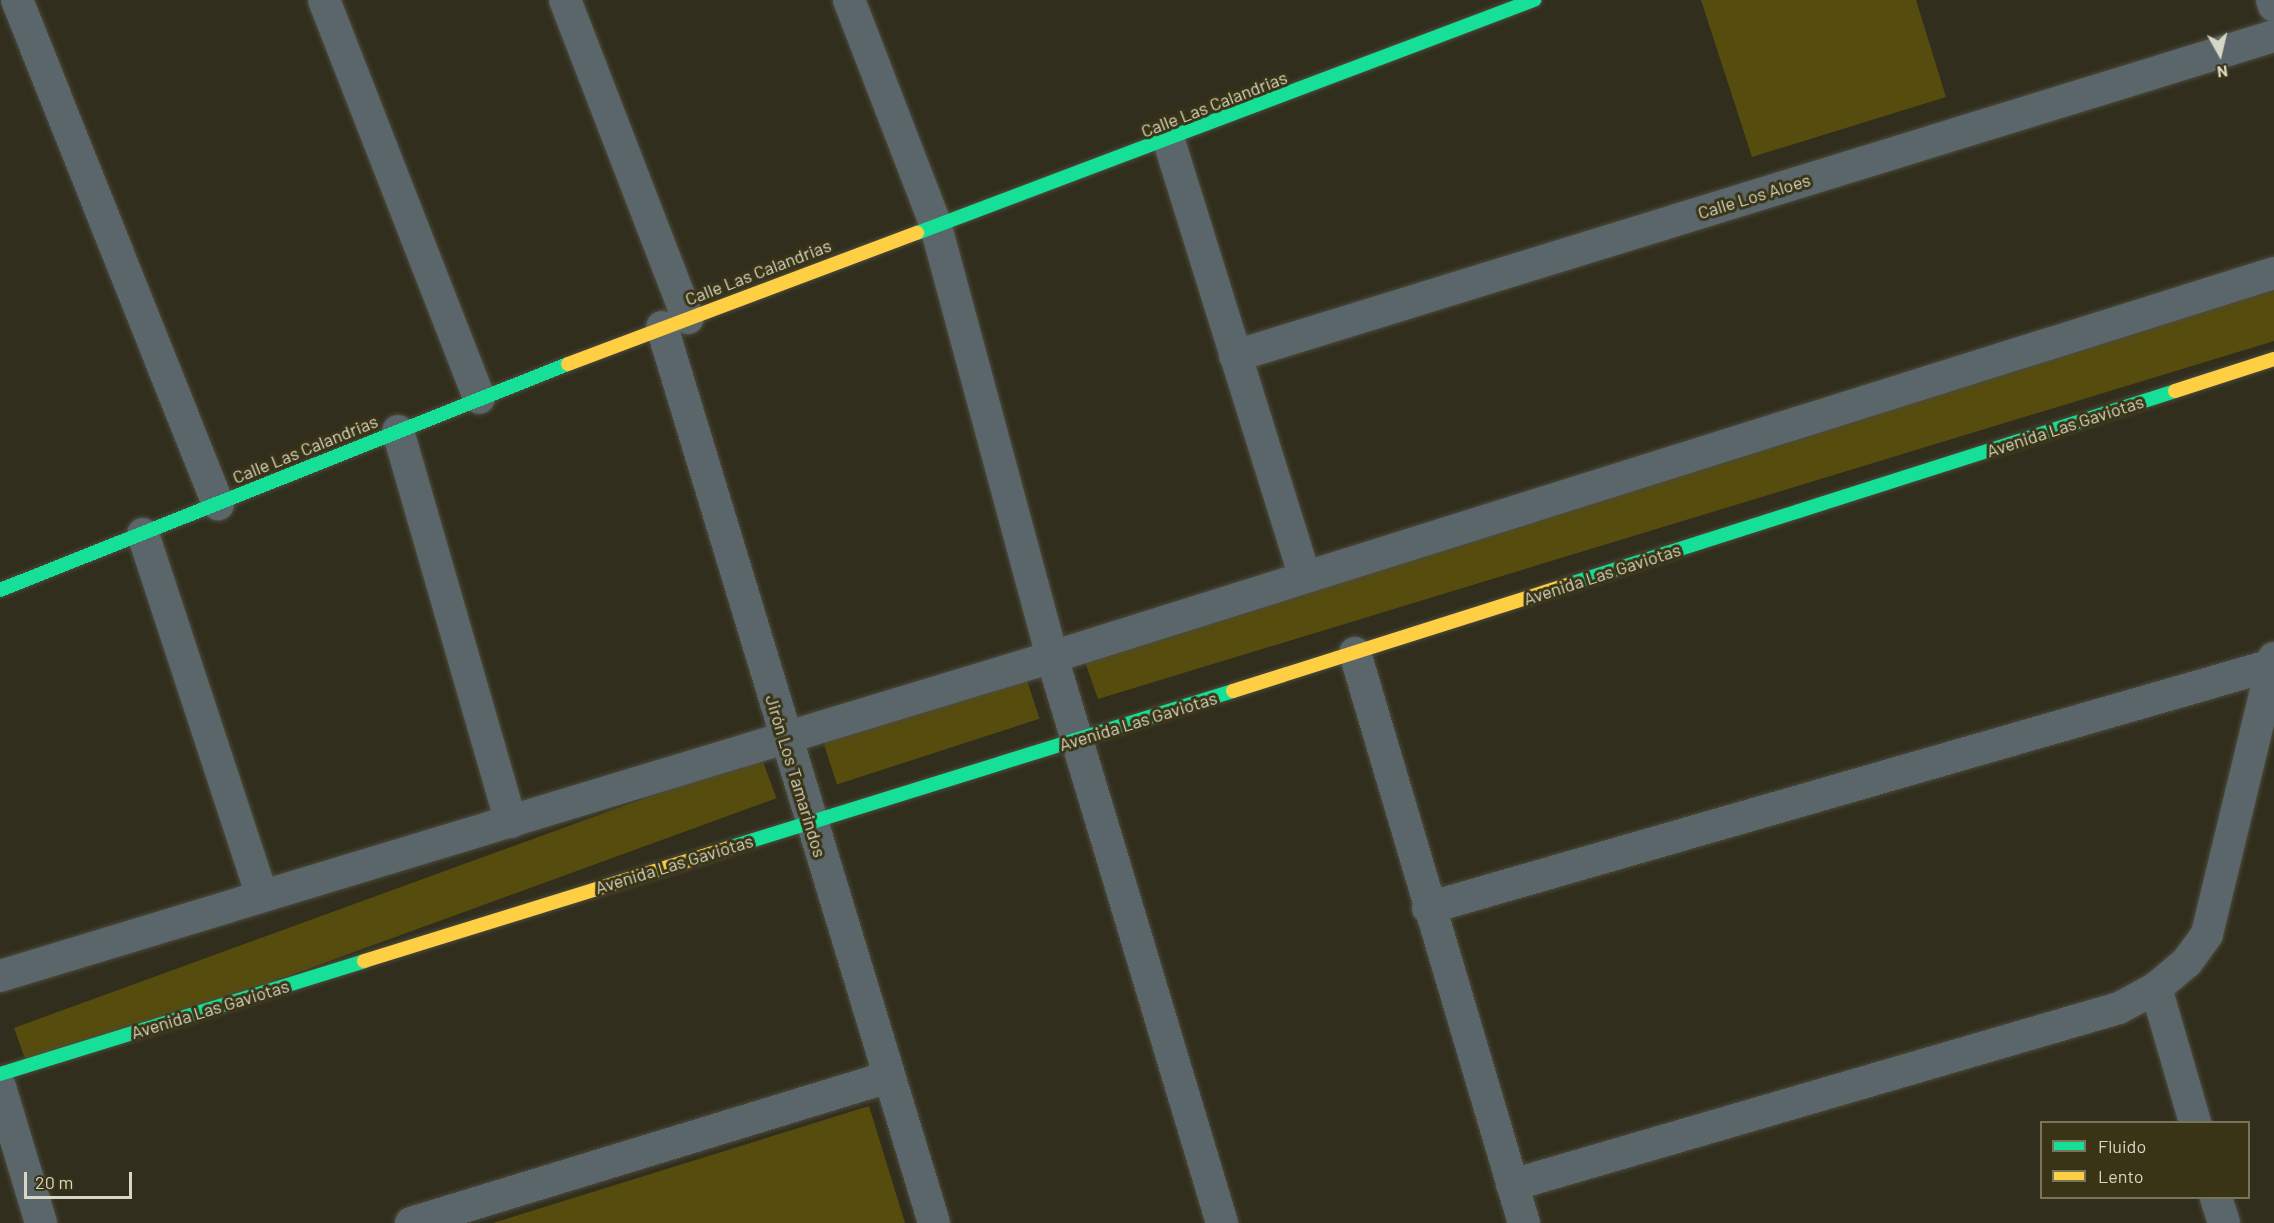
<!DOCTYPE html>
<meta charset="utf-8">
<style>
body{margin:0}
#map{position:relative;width:2274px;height:1223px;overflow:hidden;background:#312e1d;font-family:Barlow,sans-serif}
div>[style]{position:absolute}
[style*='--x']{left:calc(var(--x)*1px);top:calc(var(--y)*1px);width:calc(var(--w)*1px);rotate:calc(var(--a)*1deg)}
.green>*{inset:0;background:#564c0d;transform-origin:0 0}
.roads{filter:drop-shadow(0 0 2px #4d4b3d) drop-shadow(0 0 2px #4d4b3d)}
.street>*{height:32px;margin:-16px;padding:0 16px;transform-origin:16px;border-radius:16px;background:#5a666a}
.fast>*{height:14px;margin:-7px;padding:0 7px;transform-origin:7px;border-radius:7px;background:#16e098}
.slow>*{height:14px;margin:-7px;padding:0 7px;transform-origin:7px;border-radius:7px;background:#ffcf43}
span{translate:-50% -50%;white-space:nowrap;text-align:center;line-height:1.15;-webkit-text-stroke:6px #393415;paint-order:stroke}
.street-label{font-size:18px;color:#d8d6c4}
.legend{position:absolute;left:2040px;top:1121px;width:210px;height:78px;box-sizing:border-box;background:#393415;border:2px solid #79755b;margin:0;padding:8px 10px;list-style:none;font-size:18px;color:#d8d6c4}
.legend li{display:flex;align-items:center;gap:12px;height:30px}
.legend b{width:30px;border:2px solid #79755b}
.north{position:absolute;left:2190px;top:24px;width:60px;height:60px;-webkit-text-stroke:4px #393415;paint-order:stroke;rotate:172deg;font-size:16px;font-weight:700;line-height:24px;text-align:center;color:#d8d6c4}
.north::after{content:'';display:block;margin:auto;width:21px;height:27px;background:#d8d6c4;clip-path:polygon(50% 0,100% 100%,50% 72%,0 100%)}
.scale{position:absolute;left:24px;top:1172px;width:108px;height:27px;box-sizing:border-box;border:3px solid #d8d6c4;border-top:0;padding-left:8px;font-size:18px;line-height:21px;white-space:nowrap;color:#d8d6c4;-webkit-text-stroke:4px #393415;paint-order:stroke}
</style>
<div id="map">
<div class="green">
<div style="clip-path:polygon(1701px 0,1916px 0,1946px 97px,1752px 157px)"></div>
<div style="clip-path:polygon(2274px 286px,2274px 341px,1098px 699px,1083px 656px)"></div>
<div style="left:1025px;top:674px;width:47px;height:213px;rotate:72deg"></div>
<div style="left:761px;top:756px;width:45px;height:795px;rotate:70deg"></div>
<div style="clip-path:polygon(869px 1106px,905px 1223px,493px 1223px)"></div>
</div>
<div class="roads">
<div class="street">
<div style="--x:17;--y:0;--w:543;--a:68.26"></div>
<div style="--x:324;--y:0;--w:427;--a:68.7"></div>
<div style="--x:565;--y:0;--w:341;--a:68.9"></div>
<div style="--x:849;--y:0;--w:239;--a:68.9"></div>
<div style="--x:935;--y:223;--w:449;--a:74.9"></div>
<div style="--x:1052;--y:657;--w:591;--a:73.28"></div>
<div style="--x:2272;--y:0;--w:6;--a:72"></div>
<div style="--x:1169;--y:141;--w:457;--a:72.7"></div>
<div style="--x:662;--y:327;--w:936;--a:73.11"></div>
<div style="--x:1235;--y:356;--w:1087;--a:-17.12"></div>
<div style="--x:398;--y:431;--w:407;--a:73.9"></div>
<div style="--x:143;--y:534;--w:381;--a:71.8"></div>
<div style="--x:1355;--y:653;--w:595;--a:73.49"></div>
<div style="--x:1428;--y:908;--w:878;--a:-16.06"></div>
<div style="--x:0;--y:976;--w:1099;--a:-16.87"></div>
<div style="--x:1052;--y:657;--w:1281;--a:-17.44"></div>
<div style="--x:2156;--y:988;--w:140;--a:73.8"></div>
<div style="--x:0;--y:1087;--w:142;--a:73.2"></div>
<div style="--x:1512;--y:1185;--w:632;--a:-16.26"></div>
<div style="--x:2119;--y:1008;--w:42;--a:-28.4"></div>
<div style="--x:2156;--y:988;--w:40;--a:-40"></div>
<div style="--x:2187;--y:962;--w:34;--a:-54"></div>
<div style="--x:2207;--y:934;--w:284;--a:-76.4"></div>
<div style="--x:2216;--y:1198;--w:26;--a:72"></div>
<div style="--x:411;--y:1223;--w:500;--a:-17"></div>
</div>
<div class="fast">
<div style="--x:917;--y:233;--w:660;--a:-20.69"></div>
<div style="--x:1570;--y:584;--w:635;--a:-17.69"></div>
<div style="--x:0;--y:590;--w:611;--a:-21.7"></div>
<div style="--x:728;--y:848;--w:529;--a:-17.27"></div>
<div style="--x:0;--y:1074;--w:381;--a:-17.2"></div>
</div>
<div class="slow">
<div style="--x:568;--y:364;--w:373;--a:-20.6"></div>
<div style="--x:2175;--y:391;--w:104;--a:-17.9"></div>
<div style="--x:1233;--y:691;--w:354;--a:-17.6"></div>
<div style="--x:364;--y:961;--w:381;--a:-17.2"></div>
</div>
</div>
<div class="street-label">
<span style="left:1214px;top:104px;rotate:-21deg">Calle Las Calandrias</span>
<span style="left:1754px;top:196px;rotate:-17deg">Calle Los Aloes</span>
<span style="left:758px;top:272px;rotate:-21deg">Calle Las Calandrias</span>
<span style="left:2065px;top:426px;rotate:-18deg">Avenida Las Gaviotas</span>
<span style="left:305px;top:449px;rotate:-22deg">Calle Las Calandrias</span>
<span style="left:1602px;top:574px;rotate:-18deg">Avenida Las Gaviotas</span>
<span style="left:1138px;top:721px;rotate:-17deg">Avenida Las Gaviotas</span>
<span style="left:796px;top:776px;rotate:73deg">Jirón Los Tamarindos</span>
<span style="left:674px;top:864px;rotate:-17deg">Avenida Las Gaviotas</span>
<span style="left:210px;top:1009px;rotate:-17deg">Avenida Las Gaviotas</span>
</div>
<ul class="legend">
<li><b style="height:8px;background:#16e098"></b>Fluido</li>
<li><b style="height:8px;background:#ffcf43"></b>Lento</li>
</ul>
<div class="north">N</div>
<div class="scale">20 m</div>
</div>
